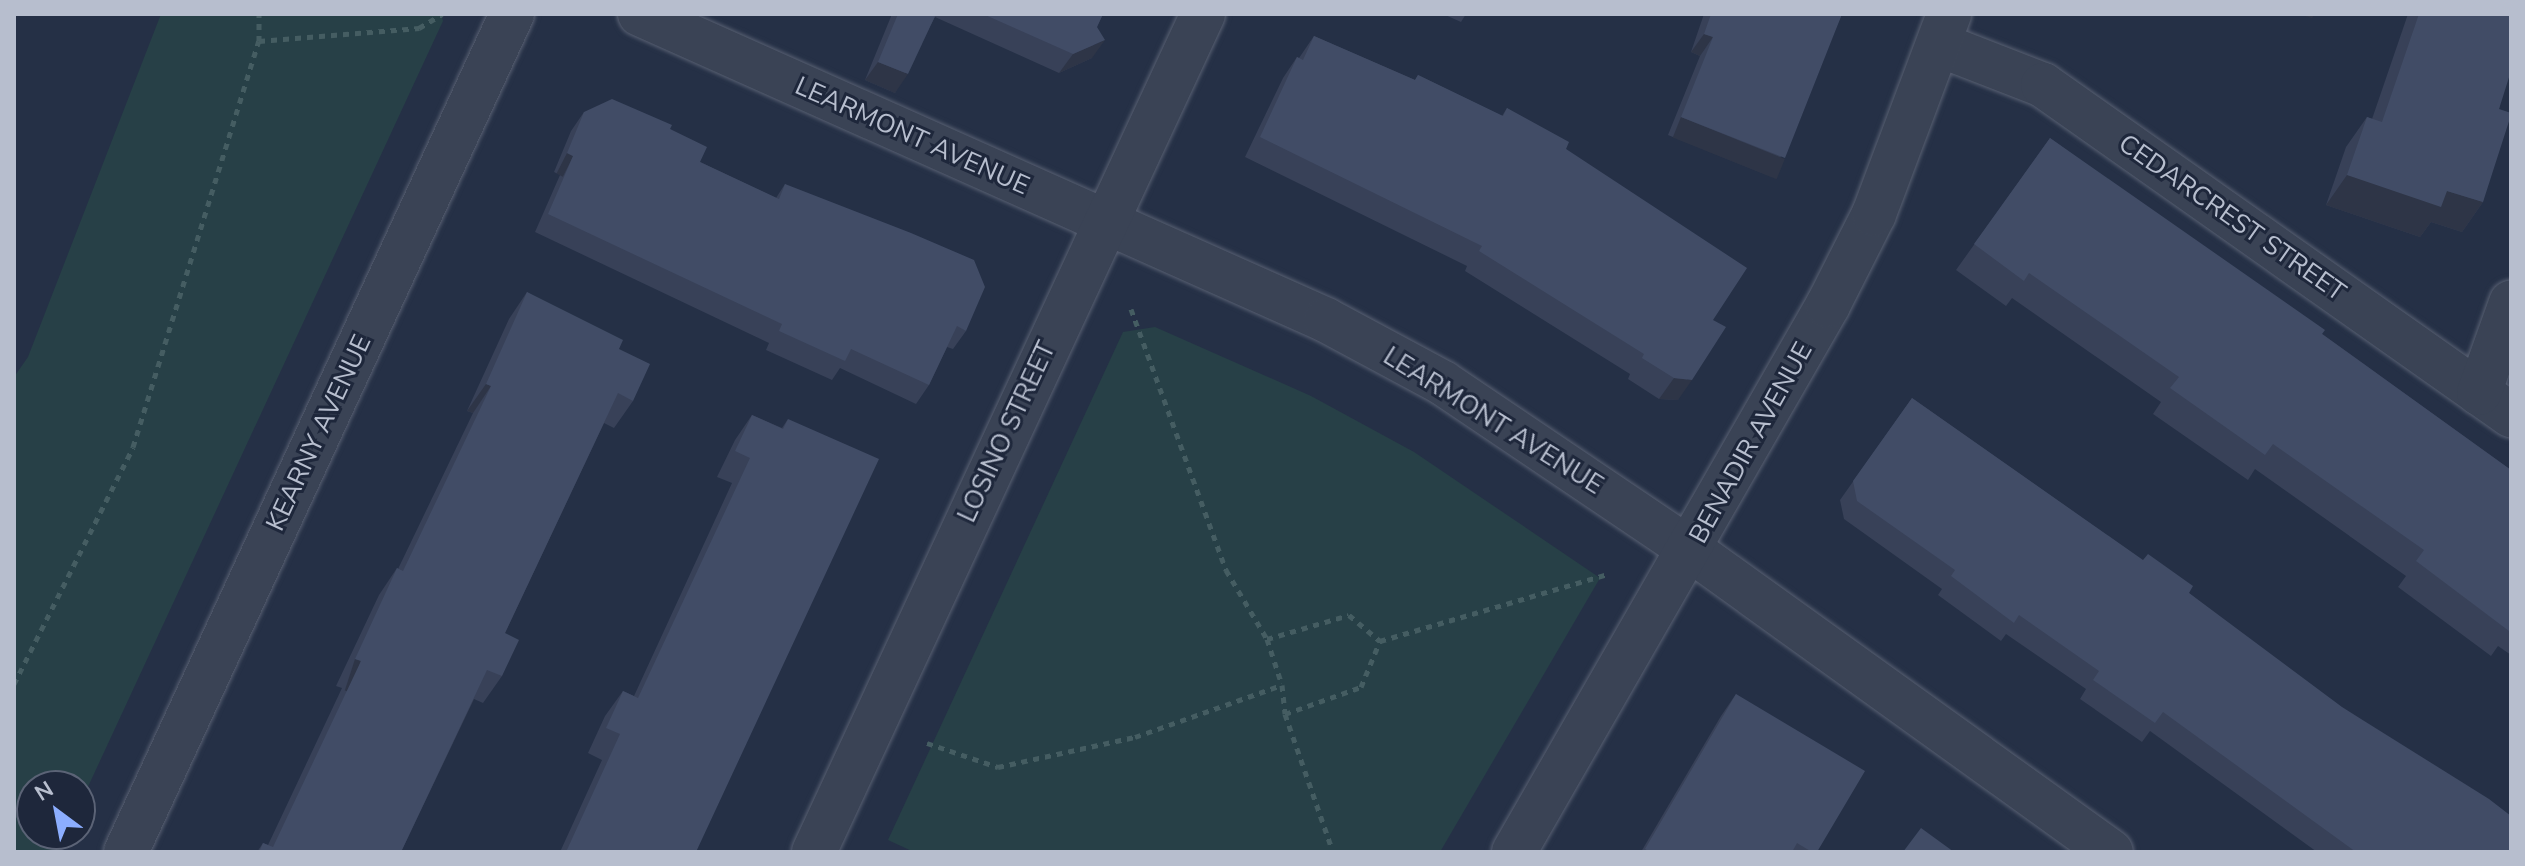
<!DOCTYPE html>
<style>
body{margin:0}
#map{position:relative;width:2525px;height:866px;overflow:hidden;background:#253046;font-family:"Nunito Sans",sans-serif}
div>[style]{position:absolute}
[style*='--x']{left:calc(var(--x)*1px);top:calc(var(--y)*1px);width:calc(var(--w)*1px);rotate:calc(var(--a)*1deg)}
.green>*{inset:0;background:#274047}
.path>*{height:5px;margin-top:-2.5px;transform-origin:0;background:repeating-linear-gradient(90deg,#455d62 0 6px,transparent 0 12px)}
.roads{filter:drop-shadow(0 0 2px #586072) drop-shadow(0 0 2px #586072)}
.street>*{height:44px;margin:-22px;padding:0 22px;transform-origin:22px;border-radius:22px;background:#3a4355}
.wall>*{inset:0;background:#384158}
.shaded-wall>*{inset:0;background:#2e3547;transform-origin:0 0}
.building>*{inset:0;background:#414c66}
span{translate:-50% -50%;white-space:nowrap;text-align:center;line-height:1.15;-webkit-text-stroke:6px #1e273b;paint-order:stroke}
.street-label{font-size:26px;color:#b7bece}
.frame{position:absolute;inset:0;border:16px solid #b7bece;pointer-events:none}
.north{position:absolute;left:16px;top:770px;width:80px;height:80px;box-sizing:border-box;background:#1e273b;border:2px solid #5b6376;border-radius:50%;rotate:328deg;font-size:22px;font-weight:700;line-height:32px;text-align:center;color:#b7bece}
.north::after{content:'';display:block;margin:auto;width:28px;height:36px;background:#8caeff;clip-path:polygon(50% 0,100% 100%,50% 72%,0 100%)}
</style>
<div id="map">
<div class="green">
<div style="clip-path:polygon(161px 14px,441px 14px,443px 21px,80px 804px,80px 786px,32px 786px,32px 834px,66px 834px,58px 852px,14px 852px,14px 377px,28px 357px)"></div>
<div style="clip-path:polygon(1155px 327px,1311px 396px,1414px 452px,1600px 578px,1440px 852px,914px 852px,888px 840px,1123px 332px)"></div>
</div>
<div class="path">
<div style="--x:259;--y:41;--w:161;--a:-4.6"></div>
<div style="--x:419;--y:28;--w:27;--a:-31"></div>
<div style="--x:1131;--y:309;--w:278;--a:70"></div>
<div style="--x:1226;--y:570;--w:80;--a:59.3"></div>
<div style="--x:1267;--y:639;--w:48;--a:71.9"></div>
<div style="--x:1282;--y:685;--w:29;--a:84"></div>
<div style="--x:1285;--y:714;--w:146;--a:70.8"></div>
<div style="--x:1267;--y:639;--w:85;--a:-16.3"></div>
<div style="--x:1349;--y:615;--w:40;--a:40"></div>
<div style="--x:1380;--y:641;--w:238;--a:-16.4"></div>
<div style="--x:14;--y:684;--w:265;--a:-63.3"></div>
<div style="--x:133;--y:447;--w:425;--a:-72.8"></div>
<div style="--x:259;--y:41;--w:27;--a:-90"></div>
<div style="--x:1285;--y:714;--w:81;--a:-19.6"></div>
<div style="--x:1361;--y:687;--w:50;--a:-67.6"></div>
<div style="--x:927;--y:743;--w:75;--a:18.7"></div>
<div style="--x:998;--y:767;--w:140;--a:-12.4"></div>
<div style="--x:1135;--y:737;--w:156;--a:-19.5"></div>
</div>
<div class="roads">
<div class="street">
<div style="--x:640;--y:14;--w:751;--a:24.04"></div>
<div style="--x:1326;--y:320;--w:133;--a:28.3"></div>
<div style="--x:1443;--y:383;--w:299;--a:34"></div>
<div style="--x:1691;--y:550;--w:517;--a:35.72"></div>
<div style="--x:1940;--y:45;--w:110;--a:21.2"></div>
<div style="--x:2043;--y:85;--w:573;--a:35.19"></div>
<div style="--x:2479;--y:393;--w:96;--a:-70.4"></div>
<div style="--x:126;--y:852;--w:923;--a:-65.27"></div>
<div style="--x:814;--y:852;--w:924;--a:-65.1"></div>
<div style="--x:1514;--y:852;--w:631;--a:-60.14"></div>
<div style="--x:1828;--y:305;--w:102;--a:-63.2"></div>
<div style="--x:1874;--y:214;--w:214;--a:-69.4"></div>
</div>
</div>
<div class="wall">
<div style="clip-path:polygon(892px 14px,1103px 14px,1097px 27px,1092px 58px,1059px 73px,935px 17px,895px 93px,865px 80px)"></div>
<div style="clip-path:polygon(1443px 14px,1466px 14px,1461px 22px)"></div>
<div style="clip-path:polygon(1704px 14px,1842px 14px,1772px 177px,1668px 135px,1700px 56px,1691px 52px)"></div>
<div style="clip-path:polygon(2408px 14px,2511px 14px,2499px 109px,2483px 202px,2462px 232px,2431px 222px,2420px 237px,2326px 205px,2346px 147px,2367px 117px,2372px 119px)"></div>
<div style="clip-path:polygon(1314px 36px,1415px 80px,1418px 75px,1502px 116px,1507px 108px,1566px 149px,1713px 320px,1678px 400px,1659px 399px,1628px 379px,1630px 374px,1465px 271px,1467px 266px,1245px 157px,1283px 78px,1297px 57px,1299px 58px)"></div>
<div style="clip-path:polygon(584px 112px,670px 129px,700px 162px,776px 198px,785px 184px,966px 331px,953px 349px,947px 347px,929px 385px,916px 404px,840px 368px,832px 380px,766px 350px,769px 343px,535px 232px,560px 175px,554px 172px,571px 131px)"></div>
<div style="clip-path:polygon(2050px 138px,2511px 470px,2511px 655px,2498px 646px,2491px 656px,2398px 587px,2406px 576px,2255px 469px,2248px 480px,2153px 414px,2161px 402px,2012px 298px,2006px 306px,1956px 270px)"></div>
<div style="clip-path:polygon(527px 292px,619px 349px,633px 401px,614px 428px,604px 423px,505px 633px,502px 676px,483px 703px,474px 699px,401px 852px,257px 852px,263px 843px,268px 845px,342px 688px,336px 686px,379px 595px,397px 568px,398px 569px,473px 413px,467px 411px,509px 319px)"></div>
<div style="clip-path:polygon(1912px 398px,2189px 593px,2511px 852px,2317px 852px,2150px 731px,2142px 742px,2080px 699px,2086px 689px,2006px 634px,2001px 641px,1938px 595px,1942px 589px,1844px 519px,1840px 500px)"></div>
<div style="clip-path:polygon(752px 415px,782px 428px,788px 419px,696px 852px,560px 852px,602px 760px,588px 753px,605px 716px,623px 691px,634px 696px,732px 483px,717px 477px,735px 440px)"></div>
<div style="clip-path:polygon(1736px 694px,1817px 852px,1641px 852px,1721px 716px)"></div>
</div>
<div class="shaded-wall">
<div style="clip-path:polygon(2298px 14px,2315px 14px,2312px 18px)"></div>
<div style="clip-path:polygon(1704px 34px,1713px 37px,1700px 56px,1691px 52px)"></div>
<div style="clip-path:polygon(1105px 40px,1092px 58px,1059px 73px,1073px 54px)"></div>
<div style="clip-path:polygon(878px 62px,908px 74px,895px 93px,865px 80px)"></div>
<div style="left:1681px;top:117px;width:112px;height:22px;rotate:22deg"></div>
<div style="left:567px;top:153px;width:7px;height:23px;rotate:27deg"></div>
<div style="clip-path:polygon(2347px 175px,2447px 191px,2483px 202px,2462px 232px,2431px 222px,2420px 237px,2326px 205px)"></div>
<div style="clip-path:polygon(1674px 378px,1692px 380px,1678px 400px,1659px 399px)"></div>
<div style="clip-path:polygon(486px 384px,491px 386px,473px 413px,467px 411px)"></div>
<div style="left:355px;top:659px;width:6px;height:33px;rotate:18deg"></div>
</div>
<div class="building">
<div style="clip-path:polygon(898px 14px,936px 14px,908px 74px,878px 62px)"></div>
<div style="clip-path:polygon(983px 14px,1103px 14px,1097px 27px,1105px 40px,1073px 54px)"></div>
<div style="clip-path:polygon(1711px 14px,1842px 14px,1785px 158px,1681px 117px,1713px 37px,1704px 34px)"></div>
<div style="clip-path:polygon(2419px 14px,2511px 14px,2511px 71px,2499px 109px,2511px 113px,2511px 115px,2483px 202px,2447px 191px,2441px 207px,2347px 175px,2367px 117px,2382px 122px)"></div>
<div style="clip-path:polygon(1314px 36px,1415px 80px,1418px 75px,1503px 116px,1507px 108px,1569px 142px,1566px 149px,1747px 268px,1713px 320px,1726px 327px,1692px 380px,1674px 378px,1642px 358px,1644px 354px,1479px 251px,1482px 246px,1260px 137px,1297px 57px,1303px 60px)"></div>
<div style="clip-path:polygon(612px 99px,672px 125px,670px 129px,707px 147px,700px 162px,779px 199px,785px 184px,911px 233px,974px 260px,985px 287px,966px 331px,957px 326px,929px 385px,851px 349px,845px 361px,779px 331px,782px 324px,548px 214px,573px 156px,567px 153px,584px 112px)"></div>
<div style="clip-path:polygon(2050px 138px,2325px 330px,2322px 334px,2511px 470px,2511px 628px,2509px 631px,2416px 561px,2424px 550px,2273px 444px,2265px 455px,2170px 388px,2179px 377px,2029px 273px,2024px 281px,1974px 244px)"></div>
<div style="clip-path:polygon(527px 292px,623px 340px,619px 349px,650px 364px,633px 401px,618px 393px,505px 633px,519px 640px,502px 676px,487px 670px,401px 852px,259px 852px,263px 843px,273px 847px,361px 661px,355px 659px,397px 568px,403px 571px,491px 386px,486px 384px)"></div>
<div style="clip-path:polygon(1912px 398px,2143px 560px,2148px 554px,2193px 586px,2189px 593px,2342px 707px,2489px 799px,2511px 816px,2511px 852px,2356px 852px,2163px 712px,2155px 723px,2093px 680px,2099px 671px,2019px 615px,2014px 623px,1951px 576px,1955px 570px,1857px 501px,1853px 481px)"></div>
<div style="clip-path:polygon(752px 415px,783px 429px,788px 419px,879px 459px,696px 852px,566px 852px,620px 734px,606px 728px,623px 691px,638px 698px,750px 458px,735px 451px)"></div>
<div style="clip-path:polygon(1736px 694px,1865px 771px,1817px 852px,1812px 852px,1797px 843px,1792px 852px,1650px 852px,1645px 849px)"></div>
<div style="clip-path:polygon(1921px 828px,1954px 852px,1903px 852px)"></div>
</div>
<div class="street-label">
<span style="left:912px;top:136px;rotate:24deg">LEARMONT AVENUE</span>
<span style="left:2232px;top:218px;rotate:35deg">CEDARCREST STREET</span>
<span style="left:1493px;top:421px;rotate:32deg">LEARMONT AVENUE</span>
<span style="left:1007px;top:432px;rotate:-65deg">LOSINO STREET</span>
<span style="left:319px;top:433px;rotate:-65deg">KEARNY AVENUE</span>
<span style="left:1751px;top:443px;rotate:-61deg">BENADIR AVENUE</span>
</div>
<div class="frame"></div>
<div class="north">N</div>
</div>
